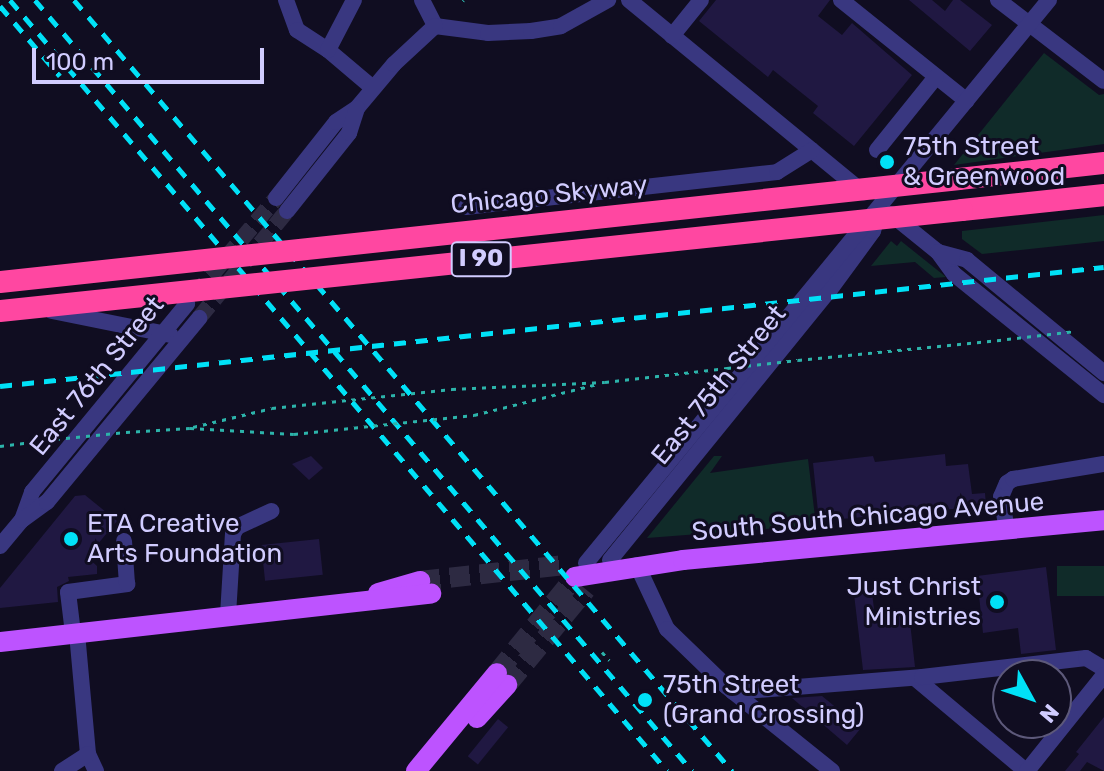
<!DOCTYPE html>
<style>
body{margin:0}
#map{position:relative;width:1104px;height:771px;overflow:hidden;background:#100d21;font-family:Rubik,sans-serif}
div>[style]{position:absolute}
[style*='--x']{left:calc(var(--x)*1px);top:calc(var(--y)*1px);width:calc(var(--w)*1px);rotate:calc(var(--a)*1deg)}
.green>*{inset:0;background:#102b29;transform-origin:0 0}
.building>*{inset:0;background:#201842;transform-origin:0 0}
.minor-tunnel>*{height:16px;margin-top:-8px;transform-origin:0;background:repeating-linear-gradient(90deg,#2d2a42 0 16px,transparent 0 24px)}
.major-tunnel>*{height:20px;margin-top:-10px;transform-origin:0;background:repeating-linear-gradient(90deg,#2d2a42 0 20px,transparent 0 30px)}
.path>*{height:3px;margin-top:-1.5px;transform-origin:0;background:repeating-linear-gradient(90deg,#2cb3aa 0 4px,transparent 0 10px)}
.minor>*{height:16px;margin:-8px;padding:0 8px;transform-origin:8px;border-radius:8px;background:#393780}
.major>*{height:20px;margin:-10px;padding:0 10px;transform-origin:10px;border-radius:10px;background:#bd53ff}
.highway>*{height:22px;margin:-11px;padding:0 11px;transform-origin:11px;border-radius:11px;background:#ff47a1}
.rail>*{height:5px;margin-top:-2.5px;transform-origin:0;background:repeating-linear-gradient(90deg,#00e1f7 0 12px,transparent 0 22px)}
.path-bridge>*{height:3px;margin-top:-1.5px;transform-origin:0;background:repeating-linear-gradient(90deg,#2cb3aa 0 4px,transparent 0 10px)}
.highway-bridge>*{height:22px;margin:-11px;padding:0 11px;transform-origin:11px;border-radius:11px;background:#ff47a1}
.dots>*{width:22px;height:22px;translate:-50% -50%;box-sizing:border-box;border:4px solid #100d21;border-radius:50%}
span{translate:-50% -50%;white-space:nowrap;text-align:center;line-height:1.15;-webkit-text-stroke:6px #100d21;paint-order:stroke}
.shield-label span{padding:2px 6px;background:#100d21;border:2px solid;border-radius:6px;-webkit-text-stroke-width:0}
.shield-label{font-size:24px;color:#d1ccff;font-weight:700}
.poi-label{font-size:26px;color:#d1ccff}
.left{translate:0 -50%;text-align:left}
.right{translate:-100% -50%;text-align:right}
.street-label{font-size:26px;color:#d1ccff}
.north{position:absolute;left:992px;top:659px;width:80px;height:80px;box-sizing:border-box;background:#100d21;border:2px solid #5d597a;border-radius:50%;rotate:130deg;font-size:22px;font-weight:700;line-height:32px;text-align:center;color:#d1ccff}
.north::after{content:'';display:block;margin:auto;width:28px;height:36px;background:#00e1f7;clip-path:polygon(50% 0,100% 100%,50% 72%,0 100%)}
.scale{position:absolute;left:32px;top:48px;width:232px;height:36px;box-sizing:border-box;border:4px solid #d1ccff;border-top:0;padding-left:10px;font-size:24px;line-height:28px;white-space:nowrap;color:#d1ccff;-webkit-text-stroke:6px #100d21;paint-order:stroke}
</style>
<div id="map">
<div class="green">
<div style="clip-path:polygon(1044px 53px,1099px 95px,1104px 94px,1104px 144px,954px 165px)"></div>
<div style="clip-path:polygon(1104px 215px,1104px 241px,982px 254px,962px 239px,962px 231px)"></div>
<div style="clip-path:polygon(891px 241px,897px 246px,901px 241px,946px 277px,934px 278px,915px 262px,871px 266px)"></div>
<div style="clip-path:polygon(714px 456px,722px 456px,710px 473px,808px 459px,816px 525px,647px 538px)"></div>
<div style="left:1104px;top:566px;width:30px;height:47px;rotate:90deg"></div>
</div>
<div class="building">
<div style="clip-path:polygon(716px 0,830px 0,818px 16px,842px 35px,852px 23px,912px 75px,854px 146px,813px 113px,818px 106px,773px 70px,768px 77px,699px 21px)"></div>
<div style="clip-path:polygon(909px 0,932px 0,945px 11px,953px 0,960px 0,992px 25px,970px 51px)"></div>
<div style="clip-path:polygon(945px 454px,946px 466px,968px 464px,972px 494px,985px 493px,986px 506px,819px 521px,813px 463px,873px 456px,875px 462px)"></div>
<div style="clip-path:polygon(311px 456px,323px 468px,309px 480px,292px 464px)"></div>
<div style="clip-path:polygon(85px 495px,117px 521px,87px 557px,97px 566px,97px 574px,68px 577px,69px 581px,57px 587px,58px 602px,0 608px,0 588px,75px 496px)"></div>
<div style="left:319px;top:539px;width:36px;height:58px;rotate:84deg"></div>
<div style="clip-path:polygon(1046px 567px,1056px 650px,1021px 654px,1018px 628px,983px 633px,977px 576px)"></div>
<div style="clip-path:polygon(872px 593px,875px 617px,909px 613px,915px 667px,863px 670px,854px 594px)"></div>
<div style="clip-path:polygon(822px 696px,861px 728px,847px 745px,792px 698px)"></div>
<div style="clip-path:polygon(1104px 717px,1104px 771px,1087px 762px,1080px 771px,1065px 771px,1079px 754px,1076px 752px)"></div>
<div style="left:498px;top:719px;width:13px;height:48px;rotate:39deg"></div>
</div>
<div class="minor-tunnel">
<div style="--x:195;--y:295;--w:126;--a:-50.1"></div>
<div style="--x:199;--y:318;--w:139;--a:-50.6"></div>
</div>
<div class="major-tunnel">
<div style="--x:420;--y:581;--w:146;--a:-6.3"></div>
<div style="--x:497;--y:673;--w:124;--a:-50.9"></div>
<div style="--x:507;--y:685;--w:124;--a:-50.5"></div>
</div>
<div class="path">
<div style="--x:463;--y:1;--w:1;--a:-45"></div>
<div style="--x:798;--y:360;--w:210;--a:-5.7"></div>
<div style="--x:452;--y:389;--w:153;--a:-2.6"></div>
<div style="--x:605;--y:382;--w:123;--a:-6.5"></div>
<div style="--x:474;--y:415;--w:127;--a:-14.1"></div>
<div style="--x:193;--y:427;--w:81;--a:-13.5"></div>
<div style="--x:126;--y:432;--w:64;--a:-3.6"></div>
<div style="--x:190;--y:428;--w:104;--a:3.3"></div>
<div style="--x:0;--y:446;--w:56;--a:-7.1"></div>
<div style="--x:602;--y:652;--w:11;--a:49"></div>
</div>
<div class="minor">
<div style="--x:286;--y:0;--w:32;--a:70"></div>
<div style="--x:297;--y:30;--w:37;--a:33"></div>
<div style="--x:328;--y:50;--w:59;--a:40.2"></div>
<div style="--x:422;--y:0;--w:29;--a:63"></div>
<div style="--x:629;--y:0;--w:303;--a:39.4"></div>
<div style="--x:841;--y:0;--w:161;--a:38.7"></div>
<div style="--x:998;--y:0;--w:133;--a:37.4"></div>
<div style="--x:435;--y:26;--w:53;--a:7.5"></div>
<div style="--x:488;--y:33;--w:43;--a:-2.7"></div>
<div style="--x:531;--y:31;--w:30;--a:-9"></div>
<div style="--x:561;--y:26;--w:54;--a:-29"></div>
<div style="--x:672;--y:36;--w:46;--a:-51.1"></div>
<div style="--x:328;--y:50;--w:56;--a:-62.5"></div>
<div style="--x:877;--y:150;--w:94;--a:-51.1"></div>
<div style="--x:276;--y:198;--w:97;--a:-51.7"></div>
<div style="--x:336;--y:122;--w:25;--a:-34"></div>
<div style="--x:357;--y:108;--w:57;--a:-49.9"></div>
<div style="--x:394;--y:64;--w:56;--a:-42.8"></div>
<div style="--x:466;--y:207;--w:313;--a:-6.4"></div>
<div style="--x:777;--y:172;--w:41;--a:-32.2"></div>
<div style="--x:287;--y:211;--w:100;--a:-51.5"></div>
<div style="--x:349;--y:133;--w:26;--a:-72"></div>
<div style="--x:891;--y:214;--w:60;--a:39"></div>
<div style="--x:938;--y:252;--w:27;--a:54"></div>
<div style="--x:954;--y:274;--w:193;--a:38.9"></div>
<div style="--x:938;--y:252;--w:30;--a:15"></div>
<div style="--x:967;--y:260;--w:178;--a:39.5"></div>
<div style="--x:52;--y:311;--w:121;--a:11.4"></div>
<div style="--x:22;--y:520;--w:30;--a:-70"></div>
<div style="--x:32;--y:492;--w:244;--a:-50.5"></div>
<div style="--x:1007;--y:530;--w:34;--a:-100"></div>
<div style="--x:1001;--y:497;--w:15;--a:-67"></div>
<div style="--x:1007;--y:483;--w:7;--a:-34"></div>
<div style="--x:1013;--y:479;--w:92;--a:-9.4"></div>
<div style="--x:0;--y:546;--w:34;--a:-50"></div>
<div style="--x:22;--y:520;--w:31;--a:-36"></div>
<div style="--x:47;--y:502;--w:239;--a:-50.4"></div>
<div style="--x:610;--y:560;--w:347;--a:-50.9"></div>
<div style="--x:829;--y:291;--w:74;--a:-53.7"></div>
<div style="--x:873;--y:231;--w:21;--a:-73"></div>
<div style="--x:586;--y:563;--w:729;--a:-50.57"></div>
<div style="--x:637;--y:565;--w:71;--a:64.9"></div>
<div style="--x:667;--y:629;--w:82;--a:44"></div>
<div style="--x:726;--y:686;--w:136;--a:38.7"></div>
<div style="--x:228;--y:615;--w:81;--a:-86.5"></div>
<div style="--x:233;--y:534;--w:8;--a:-60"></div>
<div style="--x:237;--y:527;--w:38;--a:-25"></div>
<div style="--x:73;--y:633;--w:41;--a:-97"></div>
<div style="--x:68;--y:592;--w:60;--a:-7.7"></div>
<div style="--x:127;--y:584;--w:43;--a:-94"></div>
<div style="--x:77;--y:633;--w:121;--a:84.8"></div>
<div style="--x:88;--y:754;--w:19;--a:65"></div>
<div style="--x:915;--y:678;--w:145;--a:40"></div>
<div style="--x:733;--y:692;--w:190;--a:-4.5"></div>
<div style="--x:922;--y:677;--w:165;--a:-6.6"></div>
<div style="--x:1086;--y:658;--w:21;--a:31"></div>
<div style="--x:62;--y:771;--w:31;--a:-33"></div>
<div style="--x:1027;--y:771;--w:123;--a:-51.3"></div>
</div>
<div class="major">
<div style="--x:575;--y:577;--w:109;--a:-8.9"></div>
<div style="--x:683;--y:560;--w:423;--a:-5.4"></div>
<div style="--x:378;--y:593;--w:44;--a:-15.9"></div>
<div style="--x:0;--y:642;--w:434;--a:-6.4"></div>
<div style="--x:477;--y:718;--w:45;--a:-47.7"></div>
<div style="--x:416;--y:771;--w:127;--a:-50.4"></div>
</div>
<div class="highway">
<div style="--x:959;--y:179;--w:146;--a:-6.3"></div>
<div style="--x:962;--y:210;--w:143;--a:-6"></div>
</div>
<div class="rail">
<div style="--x:10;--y:0;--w:1013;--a:49.56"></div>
<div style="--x:35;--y:0;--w:1013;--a:49.56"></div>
<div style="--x:74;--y:0;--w:1014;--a:49.52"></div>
<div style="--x:0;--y:6;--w:92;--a:49.4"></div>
<div style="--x:0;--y:386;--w:1110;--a:-6.15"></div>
</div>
<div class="path-bridge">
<div style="--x:1007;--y:339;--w:69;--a:-6.6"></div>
<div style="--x:727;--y:368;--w:71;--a:-6.4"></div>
<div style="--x:272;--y:408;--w:181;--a:-6"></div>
<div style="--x:294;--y:434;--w:181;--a:-6"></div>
<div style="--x:56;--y:439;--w:70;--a:-5.7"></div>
</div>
<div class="highway-bridge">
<div style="--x:0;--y:282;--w:965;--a:-6.13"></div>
<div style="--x:0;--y:311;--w:967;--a:-5.99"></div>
</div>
<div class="dots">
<div style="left:887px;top:162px;background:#00e1f7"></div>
<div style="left:71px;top:539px;background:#00e1f7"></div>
<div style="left:997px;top:602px;background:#00e1f7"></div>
<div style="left:645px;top:700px;background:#00e1f7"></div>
</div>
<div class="shield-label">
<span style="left:481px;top:259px">I 90</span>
</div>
<div class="poi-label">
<span class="left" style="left:903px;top:162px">75th Street<br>&amp; Greenwood</span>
<span class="left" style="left:87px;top:539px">ETA Creative<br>Arts Foundation</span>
<span class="right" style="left:981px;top:602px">Just Christ<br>Ministries</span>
<span class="left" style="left:663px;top:700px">75th Street<br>(Grand Crossing)</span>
</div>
<div class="street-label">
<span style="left:549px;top:195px;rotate:-6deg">Chicago Skyway</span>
<span style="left:97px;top:376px;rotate:-51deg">East 76th Street</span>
<span style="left:719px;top:385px;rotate:-51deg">East 75th Street</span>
<span style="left:868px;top:517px;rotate:-5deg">South South Chicago Avenue</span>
</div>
<div class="north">N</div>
<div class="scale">100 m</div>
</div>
